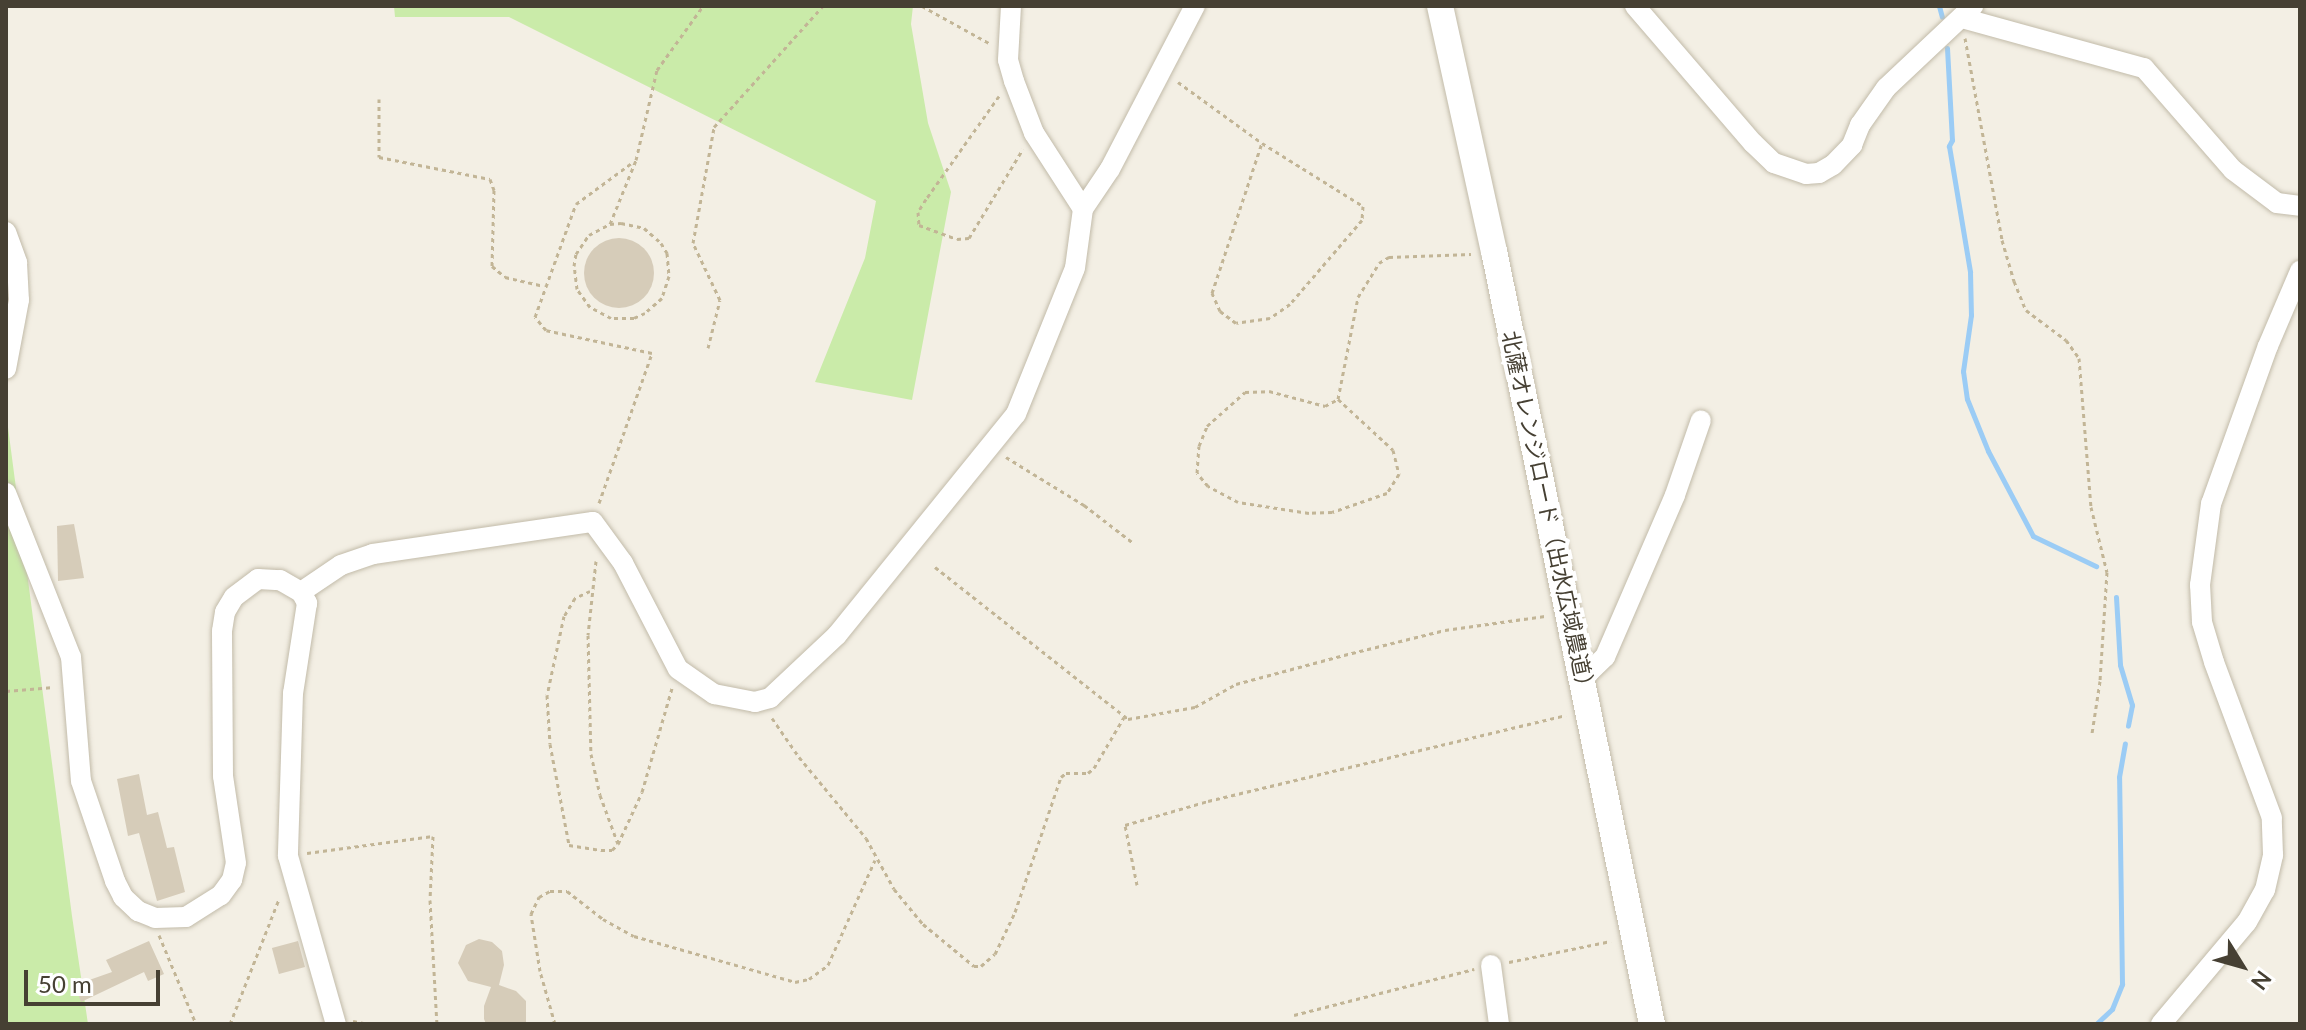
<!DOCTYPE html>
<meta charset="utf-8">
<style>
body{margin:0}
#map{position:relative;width:2306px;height:1030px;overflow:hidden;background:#f3efe4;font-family:Lato,"Noto Sans JP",sans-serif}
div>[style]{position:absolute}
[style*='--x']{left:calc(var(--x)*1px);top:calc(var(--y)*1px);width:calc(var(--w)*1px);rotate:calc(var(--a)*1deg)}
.green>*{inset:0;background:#caeba9}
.stream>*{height:5px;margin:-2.5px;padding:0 2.5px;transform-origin:2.5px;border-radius:2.5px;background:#9bccf5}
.building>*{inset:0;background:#d6ccb9;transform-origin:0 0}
.round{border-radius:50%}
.path>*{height:3px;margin-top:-1.5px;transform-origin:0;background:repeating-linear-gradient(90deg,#c2b596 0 4px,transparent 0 8px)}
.roads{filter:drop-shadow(0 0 2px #c2bba9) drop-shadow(0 0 2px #c2bba9)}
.minor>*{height:20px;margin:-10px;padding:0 10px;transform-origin:10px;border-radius:10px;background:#fff}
.tertiary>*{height:26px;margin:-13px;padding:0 13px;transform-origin:13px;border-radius:13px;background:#fff}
span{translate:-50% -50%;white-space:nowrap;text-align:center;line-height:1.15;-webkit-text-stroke:8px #fff;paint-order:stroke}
.street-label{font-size:22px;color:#464033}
.frame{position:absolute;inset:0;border:8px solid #464033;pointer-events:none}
.north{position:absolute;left:2202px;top:926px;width:80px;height:80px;-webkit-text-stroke:6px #fff;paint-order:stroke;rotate:127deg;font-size:22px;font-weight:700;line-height:32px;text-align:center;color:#464033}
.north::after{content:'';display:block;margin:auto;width:28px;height:36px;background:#464033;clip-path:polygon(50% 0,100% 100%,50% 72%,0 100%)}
.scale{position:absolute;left:24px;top:970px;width:136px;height:36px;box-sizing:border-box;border:4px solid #464033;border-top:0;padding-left:10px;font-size:24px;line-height:28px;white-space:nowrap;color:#464033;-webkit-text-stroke:6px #fff;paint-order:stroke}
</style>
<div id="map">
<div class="green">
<div style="clip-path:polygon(394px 6px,913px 6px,911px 24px,928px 123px,951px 192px,912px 400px,815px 382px,865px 258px,876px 201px,509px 17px,395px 17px)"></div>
<div style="clip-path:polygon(6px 412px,72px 916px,88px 1024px,6px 1024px)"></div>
</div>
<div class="stream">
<div style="--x:1939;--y:6;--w:11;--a:75"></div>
<div style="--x:1947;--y:48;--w:92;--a:86.9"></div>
<div style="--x:1952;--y:140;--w:7;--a:117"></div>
<div style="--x:1949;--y:146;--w:128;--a:80.5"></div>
<div style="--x:1970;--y:272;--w:43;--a:88.7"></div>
<div style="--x:1971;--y:315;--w:57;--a:98.1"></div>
<div style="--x:1963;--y:371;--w:28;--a:82"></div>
<div style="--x:1967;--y:399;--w:56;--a:68"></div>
<div style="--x:1988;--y:451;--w:96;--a:62.1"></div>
<div style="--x:2033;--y:536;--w:70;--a:25.5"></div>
<div style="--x:2116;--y:597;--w:68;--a:86.6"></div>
<div style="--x:2120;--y:665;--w:42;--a:73.3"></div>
<div style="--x:2132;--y:705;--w:21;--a:101"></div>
<div style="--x:2096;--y:1024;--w:22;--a:-43"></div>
<div style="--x:2112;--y:1009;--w:27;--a:-68"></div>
<div style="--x:2122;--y:984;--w:207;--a:-90.8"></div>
<div style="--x:2119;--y:777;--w:34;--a:-80"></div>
</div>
<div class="building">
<div class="round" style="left:584px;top:238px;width:70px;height:70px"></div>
<div style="clip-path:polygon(74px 524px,84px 578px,58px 581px,57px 526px)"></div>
<div style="clip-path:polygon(139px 774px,147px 815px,158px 812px,167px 848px,174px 847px,185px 892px,157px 901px,139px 833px,128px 836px,117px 779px)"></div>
<div style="clip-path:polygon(479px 939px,492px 942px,502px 951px,504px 965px,499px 985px,516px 991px,526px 1001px,526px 1024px,486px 1024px,484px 1019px,484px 1006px,491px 987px,468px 981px,458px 963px,466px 945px)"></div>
<div style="clip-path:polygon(149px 941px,164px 974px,148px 981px,144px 972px,81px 1002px,75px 985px,112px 972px,106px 960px)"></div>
<div style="left:298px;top:941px;width:27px;height:27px;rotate:75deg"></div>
</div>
<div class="path">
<div style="--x:922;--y:6;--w:77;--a:28.9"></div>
<div style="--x:1965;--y:38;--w:205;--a:79.6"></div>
<div style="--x:2002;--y:240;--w:43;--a:73.7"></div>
<div style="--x:2014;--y:281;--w:31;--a:68"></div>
<div style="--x:2026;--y:310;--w:50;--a:36.9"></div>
<div style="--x:2066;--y:340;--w:22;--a:54"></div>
<div style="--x:2079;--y:358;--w:149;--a:85.4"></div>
<div style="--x:2091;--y:507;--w:67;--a:76.2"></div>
<div style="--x:2107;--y:572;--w:109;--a:93.7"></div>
<div style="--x:2100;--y:681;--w:53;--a:98.7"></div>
<div style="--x:1178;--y:82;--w:104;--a:36"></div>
<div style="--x:1262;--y:143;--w:119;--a:32"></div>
<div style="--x:1363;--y:206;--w:14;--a:94"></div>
<div style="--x:1362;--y:220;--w:111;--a:130.6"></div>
<div style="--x:1290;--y:304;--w:24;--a:145"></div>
<div style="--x:1270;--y:318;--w:34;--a:172"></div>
<div style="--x:1236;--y:323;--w:20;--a:-143"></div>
<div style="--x:1220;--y:311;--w:20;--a:-114"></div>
<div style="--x:1212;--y:293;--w:158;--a:-71.6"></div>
<div style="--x:999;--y:96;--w:126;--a:125.3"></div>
<div style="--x:926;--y:199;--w:15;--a:122"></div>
<div style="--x:918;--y:212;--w:13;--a:86"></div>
<div style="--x:919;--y:225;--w:40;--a:20.2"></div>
<div style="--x:957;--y:239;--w:12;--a:-5"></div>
<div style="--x:969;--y:238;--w:104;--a:-58.8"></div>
<div style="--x:379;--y:99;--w:58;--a:90"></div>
<div style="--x:379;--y:157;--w:113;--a:11.2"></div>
<div style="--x:490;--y:179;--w:12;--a:70"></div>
<div style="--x:494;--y:190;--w:76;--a:91.5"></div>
<div style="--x:492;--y:266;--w:17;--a:40"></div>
<div style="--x:505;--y:277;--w:40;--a:13"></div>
<div style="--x:610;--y:224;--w:11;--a:-5"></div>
<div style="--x:621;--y:223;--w:24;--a:12"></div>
<div style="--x:644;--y:228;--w:23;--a:41"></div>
<div style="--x:661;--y:243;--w:12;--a:59"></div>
<div style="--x:667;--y:253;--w:23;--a:85"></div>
<div style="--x:669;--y:276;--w:23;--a:108"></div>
<div style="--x:662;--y:298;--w:23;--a:139"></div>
<div style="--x:645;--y:313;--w:12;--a:156"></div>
<div style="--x:634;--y:318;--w:23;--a:180"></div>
<div style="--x:611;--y:318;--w:24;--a:-152"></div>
<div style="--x:590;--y:307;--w:22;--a:-126"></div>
<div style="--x:577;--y:289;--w:23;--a:-97"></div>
<div style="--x:574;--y:266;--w:12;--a:-81"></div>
<div style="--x:576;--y:254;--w:23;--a:-56"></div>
<div style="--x:589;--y:235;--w:24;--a:-28"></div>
<div style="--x:610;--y:224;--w:69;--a:-67.9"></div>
<div style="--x:636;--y:160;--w:92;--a:-76.9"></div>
<div style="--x:657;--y:70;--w:79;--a:-54.3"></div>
<div style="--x:708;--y:348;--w:49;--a:-76"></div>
<div style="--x:720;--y:300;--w:63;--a:-115.3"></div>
<div style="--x:693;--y:243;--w:118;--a:-79.7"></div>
<div style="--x:714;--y:127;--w:163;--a:-48"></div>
<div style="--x:1338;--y:399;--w:75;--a:42.8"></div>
<div style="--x:1393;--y:450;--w:25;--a:76"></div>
<div style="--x:1399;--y:474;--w:22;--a:122"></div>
<div style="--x:1387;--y:493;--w:58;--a:160.9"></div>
<div style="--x:1332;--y:512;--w:23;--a:178"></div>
<div style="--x:1309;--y:513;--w:72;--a:-171.2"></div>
<div style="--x:1238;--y:502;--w:34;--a:-152"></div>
<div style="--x:1208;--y:486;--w:17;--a:-130"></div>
<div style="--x:1197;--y:473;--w:27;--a:-86"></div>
<div style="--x:1199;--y:446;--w:22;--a:-68"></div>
<div style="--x:1207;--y:426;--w:51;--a:-41.8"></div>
<div style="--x:1245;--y:392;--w:24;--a:-2"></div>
<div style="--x:1269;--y:391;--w:58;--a:15"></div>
<div style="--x:1325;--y:406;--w:15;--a:-28"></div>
<div style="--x:1338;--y:399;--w:104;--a:-78.9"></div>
<div style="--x:1358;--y:297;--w:40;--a:-58"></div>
<div style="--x:1379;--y:263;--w:12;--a:-31"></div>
<div style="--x:1389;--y:257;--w:82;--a:-2.1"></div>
<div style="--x:1006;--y:457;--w:92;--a:31.6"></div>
<div style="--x:1084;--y:505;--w:61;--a:37.6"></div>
<div style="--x:599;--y:503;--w:159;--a:-70.5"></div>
<div style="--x:652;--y:353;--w:108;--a:-167.8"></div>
<div style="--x:546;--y:330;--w:17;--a:-130"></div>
<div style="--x:535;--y:317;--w:120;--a:-70.1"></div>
<div style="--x:576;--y:204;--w:71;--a:-36.4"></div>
<div style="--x:596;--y:561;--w:74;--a:96.2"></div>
<div style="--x:588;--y:635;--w:119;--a:88.6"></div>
<div style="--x:591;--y:754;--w:42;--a:77.6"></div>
<div style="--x:600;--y:795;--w:52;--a:69.8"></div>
<div style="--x:935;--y:567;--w:246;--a:38.2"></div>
<div style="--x:1128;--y:719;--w:68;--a:-10.2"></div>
<div style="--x:1195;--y:707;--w:47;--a:-29.3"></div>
<div style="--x:1236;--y:684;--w:112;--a:-15"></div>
<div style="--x:1344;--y:655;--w:104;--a:-13.9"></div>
<div style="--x:1445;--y:630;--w:101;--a:-8"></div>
<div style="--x:590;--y:591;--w:17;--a:155"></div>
<div style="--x:575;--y:598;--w:21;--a:121"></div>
<div style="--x:564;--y:616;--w:81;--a:102.1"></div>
<div style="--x:547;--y:695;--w:49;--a:86.5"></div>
<div style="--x:550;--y:744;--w:103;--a:79.3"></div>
<div style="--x:569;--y:845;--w:32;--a:9"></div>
<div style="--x:601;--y:850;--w:11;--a:0"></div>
<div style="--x:612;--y:850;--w:8;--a:-45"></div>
<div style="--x:618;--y:844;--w:57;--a:-65.2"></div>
<div style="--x:642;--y:792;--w:108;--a:-73.9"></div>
<div style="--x:6;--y:691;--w:48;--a:-4.8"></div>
<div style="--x:772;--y:718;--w:47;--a:55.3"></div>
<div style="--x:799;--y:757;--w:105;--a:50.4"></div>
<div style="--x:866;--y:838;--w:58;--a:61.2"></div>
<div style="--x:894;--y:889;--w:45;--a:50.4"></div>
<div style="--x:923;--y:924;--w:66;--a:39.5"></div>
<div style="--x:974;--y:966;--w:7;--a:0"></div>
<div style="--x:981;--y:966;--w:18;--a:-41"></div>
<div style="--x:995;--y:954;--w:47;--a:-64.5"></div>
<div style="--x:1015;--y:912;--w:143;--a:-71.2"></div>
<div style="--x:1061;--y:777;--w:6;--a:-39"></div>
<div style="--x:1066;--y:773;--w:22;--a:0"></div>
<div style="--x:1088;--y:773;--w:8;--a:-40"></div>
<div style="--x:1094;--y:768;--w:59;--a:-59.5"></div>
<div style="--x:307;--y:853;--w:127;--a:-7.7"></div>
<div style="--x:433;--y:836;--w:64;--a:92.7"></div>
<div style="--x:430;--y:900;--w:124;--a:86.8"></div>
<div style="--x:1137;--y:885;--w:61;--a:-101.3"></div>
<div style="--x:1125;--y:825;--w:86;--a:-16.1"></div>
<div style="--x:1208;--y:801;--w:368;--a:-13.5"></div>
<div style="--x:159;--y:935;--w:96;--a:67.4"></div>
<div style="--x:1509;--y:962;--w:104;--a:-11.6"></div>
<div style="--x:1294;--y:1015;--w:186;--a:-14.3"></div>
<div style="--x:353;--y:1021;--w:16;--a:11"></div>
<div style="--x:230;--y:1024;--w:134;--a:-68.6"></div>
<div style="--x:555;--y:1024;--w:55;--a:-105.8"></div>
<div style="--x:540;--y:971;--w:58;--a:-99"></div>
<div style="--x:531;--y:914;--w:19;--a:-65"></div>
<div style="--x:539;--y:897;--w:13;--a:-29"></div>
<div style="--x:550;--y:891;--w:17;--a:0"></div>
<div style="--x:567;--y:891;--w:46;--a:37.9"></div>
<div style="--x:603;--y:919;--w:35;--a:29"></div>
<div style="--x:634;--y:936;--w:167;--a:15.9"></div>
<div style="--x:795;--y:982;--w:14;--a:-12"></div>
<div style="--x:809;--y:979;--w:24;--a:-36"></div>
<div style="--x:828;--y:965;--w:115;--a:-65.9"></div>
</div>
<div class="roads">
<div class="minor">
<div style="--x:1011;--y:6;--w:54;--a:93.2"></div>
<div style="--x:1008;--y:60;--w:22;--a:74"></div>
<div style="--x:1014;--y:81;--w:56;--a:69"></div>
<div style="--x:1034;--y:133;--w:90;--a:57.2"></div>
<div style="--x:1635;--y:6;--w:181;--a:49.3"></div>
<div style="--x:1753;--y:143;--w:29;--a:44"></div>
<div style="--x:1774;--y:163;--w:34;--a:19"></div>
<div style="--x:1806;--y:174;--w:13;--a:-4"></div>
<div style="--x:1819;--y:173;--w:16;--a:-30"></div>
<div style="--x:1833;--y:165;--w:28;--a:-46"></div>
<div style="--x:1852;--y:145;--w:22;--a:-68"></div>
<div style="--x:1860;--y:125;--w:45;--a:-54.9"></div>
<div style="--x:1886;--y:88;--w:120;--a:-43.3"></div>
<div style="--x:1962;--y:18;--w:189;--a:15.4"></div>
<div style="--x:2144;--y:68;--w:135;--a:48.9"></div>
<div style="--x:2233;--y:170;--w:55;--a:36.9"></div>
<div style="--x:2277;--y:203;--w:23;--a:7"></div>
<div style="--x:6;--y:232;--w:33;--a:70"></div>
<div style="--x:17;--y:263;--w:37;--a:87"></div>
<div style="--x:19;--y:300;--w:70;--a:100.7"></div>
<div style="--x:6;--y:493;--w:176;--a:68.4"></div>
<div style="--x:71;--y:657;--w:124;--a:85.4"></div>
<div style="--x:81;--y:781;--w:106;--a:71.2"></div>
<div style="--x:115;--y:881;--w:18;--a:63"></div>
<div style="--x:123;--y:897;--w:21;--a:43"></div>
<div style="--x:138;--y:911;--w:18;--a:22"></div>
<div style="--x:155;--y:918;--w:31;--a:-2"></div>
<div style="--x:186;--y:917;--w:41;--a:-32.2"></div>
<div style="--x:221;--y:895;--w:19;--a:-54"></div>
<div style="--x:232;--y:880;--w:17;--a:-77"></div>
<div style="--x:236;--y:863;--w:88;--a:-98.5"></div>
<div style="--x:223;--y:776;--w:145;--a:-90.4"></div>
<div style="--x:222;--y:631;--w:19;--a:-81"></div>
<div style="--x:225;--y:612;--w:17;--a:-59"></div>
<div style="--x:234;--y:597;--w:30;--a:-37"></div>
<div style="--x:258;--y:579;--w:22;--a:3"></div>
<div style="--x:280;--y:580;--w:24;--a:30"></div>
<div style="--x:301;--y:592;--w:13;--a:61"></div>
<div style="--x:307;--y:603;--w:91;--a:98.8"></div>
<div style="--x:293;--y:693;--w:163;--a:91.8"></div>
<div style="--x:288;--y:856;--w:175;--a:74.1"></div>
<div style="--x:301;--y:592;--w:48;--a:-34"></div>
<div style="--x:341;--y:565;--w:34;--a:-19"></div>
<div style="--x:373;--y:554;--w:222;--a:-8.3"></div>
<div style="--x:593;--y:522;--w:51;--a:53.8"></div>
<div style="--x:623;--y:563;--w:119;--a:62.6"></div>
<div style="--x:678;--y:669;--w:44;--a:34.8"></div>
<div style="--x:714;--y:694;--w:42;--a:11"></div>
<div style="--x:755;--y:702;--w:16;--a:-15"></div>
<div style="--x:770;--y:698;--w:92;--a:-43.2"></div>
<div style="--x:837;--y:635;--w:284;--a:-51"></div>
<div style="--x:1016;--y:414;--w:157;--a:-68"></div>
<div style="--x:1075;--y:268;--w:60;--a:-82.3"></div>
<div style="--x:1083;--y:209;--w:48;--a:-56"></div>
<div style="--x:1110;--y:169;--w:184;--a:-62.5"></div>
<div style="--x:1582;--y:679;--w:32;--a:-44"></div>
<div style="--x:1605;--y:657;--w:176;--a:-66.6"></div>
<div style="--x:1675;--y:495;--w:79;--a:-70.9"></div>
<div style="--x:1491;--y:965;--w:60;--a:82.3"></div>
<div style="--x:2161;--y:1024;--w:133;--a:-49.9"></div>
<div style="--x:2247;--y:922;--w:37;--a:-61"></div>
<div style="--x:2265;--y:890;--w:36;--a:-77"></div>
<div style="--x:2273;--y:855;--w:37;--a:-92"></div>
<div style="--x:2272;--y:818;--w:166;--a:-110.4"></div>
<div style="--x:2214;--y:662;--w:42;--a:-106.7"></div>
<div style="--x:2202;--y:622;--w:37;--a:-93"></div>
<div style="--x:2200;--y:585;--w:82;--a:-82.3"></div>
<div style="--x:2211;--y:504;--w:168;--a:-70.2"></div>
<div style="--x:2268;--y:346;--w:82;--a:-66.9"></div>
</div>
<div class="tertiary">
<div style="--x:1440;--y:6;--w:251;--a:77.6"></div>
<div style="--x:1494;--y:251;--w:789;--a:78.45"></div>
</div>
</div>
<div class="street-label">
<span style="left:1549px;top:514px;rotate:78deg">北薩オレンジロード（出水広域農道）</span>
</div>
<div class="frame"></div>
<div class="north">N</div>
<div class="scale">50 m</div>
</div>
